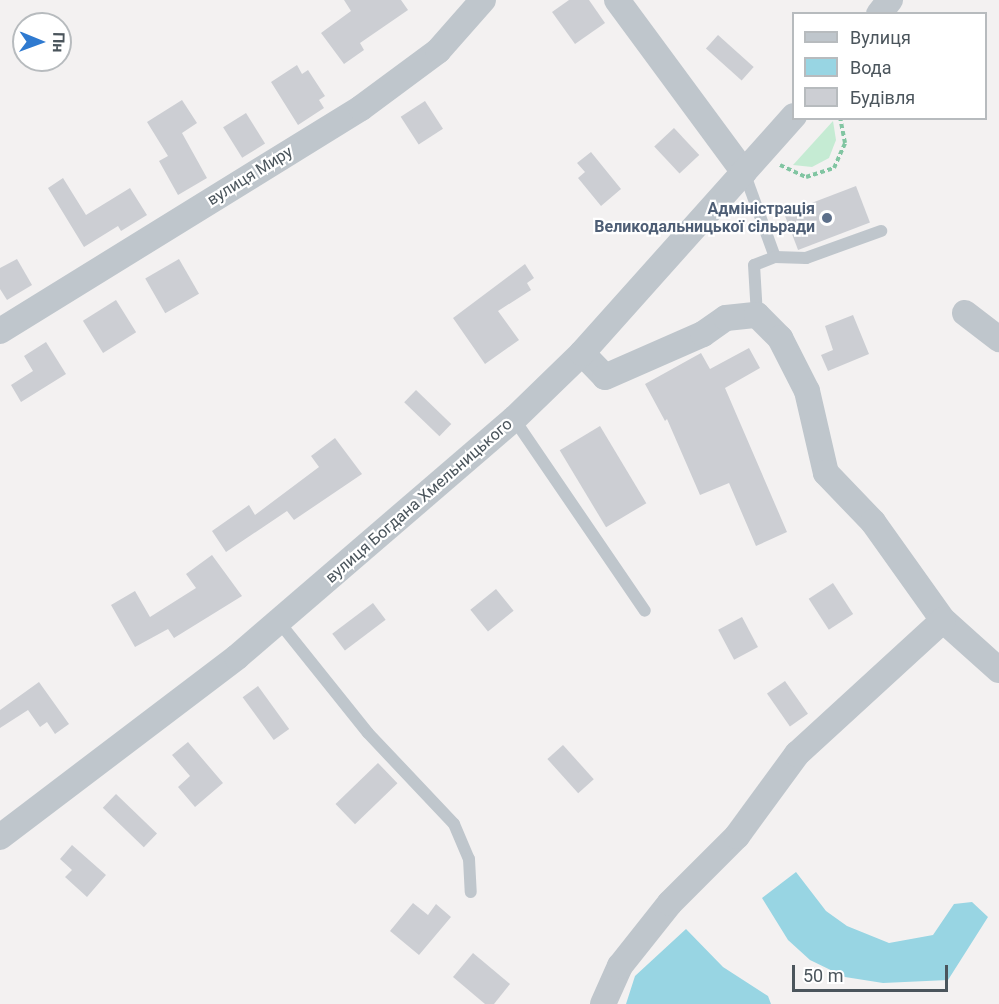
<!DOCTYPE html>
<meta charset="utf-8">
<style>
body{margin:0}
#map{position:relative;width:999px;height:1004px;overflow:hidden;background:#f3f1f1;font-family:Roboto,sans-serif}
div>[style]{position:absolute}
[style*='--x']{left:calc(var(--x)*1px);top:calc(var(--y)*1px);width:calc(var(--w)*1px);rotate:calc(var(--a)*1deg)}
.green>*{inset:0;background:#c5ebd3}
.water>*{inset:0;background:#98d5e3}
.building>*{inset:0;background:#ccced3;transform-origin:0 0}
.path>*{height:4px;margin-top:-2px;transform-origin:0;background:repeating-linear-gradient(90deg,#81c5a2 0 4.5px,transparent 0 7.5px)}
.lane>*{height:12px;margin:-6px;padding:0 6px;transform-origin:6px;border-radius:6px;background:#bfc6cc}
.street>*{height:26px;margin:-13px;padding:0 13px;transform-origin:13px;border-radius:13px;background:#bfc6cc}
.dots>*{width:16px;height:16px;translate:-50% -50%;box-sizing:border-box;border:3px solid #fff;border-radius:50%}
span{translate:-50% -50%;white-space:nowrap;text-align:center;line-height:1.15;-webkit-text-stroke:4.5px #fff;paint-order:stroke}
.street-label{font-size:16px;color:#4b555c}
.service-label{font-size:16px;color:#4e5e75;font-weight:700}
.right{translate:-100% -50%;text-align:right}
.legend{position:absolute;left:792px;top:12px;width:195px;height:108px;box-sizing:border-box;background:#fff;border:2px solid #b7bbbe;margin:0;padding:8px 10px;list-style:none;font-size:18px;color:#4b555c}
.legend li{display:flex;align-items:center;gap:12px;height:30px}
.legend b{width:30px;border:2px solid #b7bbbe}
.north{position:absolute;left:12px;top:12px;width:60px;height:60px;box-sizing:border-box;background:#fff;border:2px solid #b7bbbe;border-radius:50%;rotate:91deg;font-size:16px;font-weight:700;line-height:24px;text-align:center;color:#4b555c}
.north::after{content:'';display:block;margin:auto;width:21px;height:27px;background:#2f7ad0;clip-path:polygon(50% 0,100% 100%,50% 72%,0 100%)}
.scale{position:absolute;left:792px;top:965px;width:156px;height:27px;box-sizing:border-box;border:3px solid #4b555c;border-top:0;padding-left:8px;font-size:18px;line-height:21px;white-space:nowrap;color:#4b555c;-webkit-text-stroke:4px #fff;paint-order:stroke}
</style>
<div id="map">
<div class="green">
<div style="clip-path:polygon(833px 121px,836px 140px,829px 158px,812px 167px,793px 165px)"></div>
</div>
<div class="water">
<div style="clip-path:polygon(796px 872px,826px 911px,847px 926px,889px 943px,933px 935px,954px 904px,972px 902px,988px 917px,948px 980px,883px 983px,845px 977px,810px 960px,788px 940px,762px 898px)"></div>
<div style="clip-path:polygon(686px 929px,723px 967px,768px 996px,771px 1004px,626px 1004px,635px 976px)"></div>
</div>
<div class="building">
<div style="clip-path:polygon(344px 0,401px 0,408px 10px,360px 43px,364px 50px,344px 64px,321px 33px,351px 11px)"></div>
<div style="clip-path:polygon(569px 0,589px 0,605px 23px,575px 44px,552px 12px)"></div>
<div style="left:718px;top:35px;width:48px;height:18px;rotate:42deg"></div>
<div style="clip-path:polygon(297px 65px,302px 74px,308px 70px,325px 96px,319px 100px,324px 108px,298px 125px,271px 82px)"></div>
<div style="clip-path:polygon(182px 100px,197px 123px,182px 133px,207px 178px,178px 195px,159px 161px,168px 156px,147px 122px)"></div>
<div style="left:425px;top:101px;width:33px;height:29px;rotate:57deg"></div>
<div style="left:246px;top:113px;width:36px;height:27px;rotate:58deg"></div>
<div style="left:674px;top:128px;width:37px;height:27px;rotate:47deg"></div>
<div style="clip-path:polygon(591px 152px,621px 189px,601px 206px,578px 178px,585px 172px,577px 163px)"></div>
<div style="clip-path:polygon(63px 178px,86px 215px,130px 188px,147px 215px,121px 231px,118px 226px,84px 247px,48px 188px)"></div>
<div style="left:856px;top:186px;width:39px;height:77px;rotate:69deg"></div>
<div style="clip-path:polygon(17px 259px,32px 285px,7px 300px,0 289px,0 268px)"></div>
<div style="left:179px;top:259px;width:40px;height:39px;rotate:60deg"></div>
<div style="clip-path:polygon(525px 264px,534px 278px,527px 283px,531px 290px,498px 311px,519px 340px,485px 364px,453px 318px)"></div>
<div style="left:116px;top:300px;width:38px;height:39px;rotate:58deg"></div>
<div style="clip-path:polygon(853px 315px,869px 354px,828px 371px,821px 355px,833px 350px,825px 326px)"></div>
<div style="clip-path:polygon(46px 342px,66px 374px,21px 402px,11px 385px,33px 371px,24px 356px)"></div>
<div style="clip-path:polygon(749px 348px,760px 368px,725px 388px,787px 532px,756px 546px,729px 483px,700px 495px,667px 419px,665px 421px,645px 384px,701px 353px,710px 369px)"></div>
<div style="left:416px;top:390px;width:49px;height:17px;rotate:44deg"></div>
<div style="left:600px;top:426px;width:90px;height:47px;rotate:59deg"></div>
<div style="clip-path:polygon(335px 438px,362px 474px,294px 520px,287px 511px,226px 552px,212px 531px,249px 505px,255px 515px,319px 467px,311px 456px)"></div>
<div style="clip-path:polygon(212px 555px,242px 596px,174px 638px,168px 629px,135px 647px,111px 605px,135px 591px,150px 617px,196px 588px,186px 574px)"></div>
<div style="left:833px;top:583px;width:37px;height:29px;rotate:57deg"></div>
<div style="left:496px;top:589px;width:28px;height:33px;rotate:51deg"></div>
<div style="left:373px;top:603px;width:21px;height:51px;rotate:53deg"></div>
<div style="left:742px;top:617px;width:34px;height:27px;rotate:62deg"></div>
<div style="left:785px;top:681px;width:40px;height:22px;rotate:55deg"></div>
<div style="clip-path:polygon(39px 682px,69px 724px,55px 734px,47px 722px,40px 727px,28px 710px,0 728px,0 710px)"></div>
<div style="left:258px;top:686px;width:53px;height:19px;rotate:54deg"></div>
<div style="clip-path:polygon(188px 742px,223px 783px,195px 807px,178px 787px,190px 776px,172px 755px)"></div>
<div style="left:563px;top:745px;width:46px;height:21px;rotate:48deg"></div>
<div style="left:378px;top:763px;width:28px;height:59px;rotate:46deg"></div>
<div style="left:116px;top:794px;width:57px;height:19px;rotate:44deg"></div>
<div style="clip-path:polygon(72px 845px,106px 875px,87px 897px,65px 877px,72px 870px,60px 859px)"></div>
<div style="clip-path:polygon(413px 903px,428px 915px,436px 904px,451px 917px,419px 955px,390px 931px)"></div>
<div style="clip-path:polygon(473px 953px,510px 984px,494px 1004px,485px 1004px,453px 977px)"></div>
</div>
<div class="path">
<div style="--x:780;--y:165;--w:29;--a:25"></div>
<div style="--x:806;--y:177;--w:29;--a:-18"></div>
<div style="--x:834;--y:168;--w:27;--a:-66"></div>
<div style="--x:845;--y:143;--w:25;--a:-101"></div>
</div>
<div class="lane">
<div style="--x:744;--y:172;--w:90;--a:70"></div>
<div style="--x:775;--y:257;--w:22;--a:159"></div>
<div style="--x:754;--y:265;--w:50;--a:86.6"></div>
<div style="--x:775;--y:257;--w:31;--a:2"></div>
<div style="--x:806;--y:258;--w:80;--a:-19.8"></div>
<div style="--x:514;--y:419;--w:232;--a:55.7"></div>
<div style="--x:279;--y:622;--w:142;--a:51.3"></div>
<div style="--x:368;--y:733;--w:125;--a:46.6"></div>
<div style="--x:454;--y:824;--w:38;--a:67"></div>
<div style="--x:469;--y:859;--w:33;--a:87"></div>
</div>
<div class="street">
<div style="--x:617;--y:0;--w:214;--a:53.6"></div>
<div style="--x:879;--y:14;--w:18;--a:-52"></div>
<div style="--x:965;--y:313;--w:43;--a:37.4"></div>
<div style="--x:0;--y:331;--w:424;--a:-31.7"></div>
<div style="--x:361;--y:108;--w:96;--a:-36.5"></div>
<div style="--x:438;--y:51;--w:68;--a:-48.6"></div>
<div style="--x:582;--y:353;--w:33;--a:46"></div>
<div style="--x:605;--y:377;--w:107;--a:-23.7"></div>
<div style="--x:703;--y:334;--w:28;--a:-35"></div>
<div style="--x:726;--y:318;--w:31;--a:-6"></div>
<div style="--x:757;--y:315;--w:33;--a:45"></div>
<div style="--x:780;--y:338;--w:59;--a:63"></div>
<div style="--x:807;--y:391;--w:84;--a:77"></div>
<div style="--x:826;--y:473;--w:68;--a:46.2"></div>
<div style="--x:873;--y:522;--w:120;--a:54.5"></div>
<div style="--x:943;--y:620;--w:75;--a:41.8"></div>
<div style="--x:0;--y:837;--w:298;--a:-37.2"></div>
<div style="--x:237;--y:657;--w:365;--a:-40.7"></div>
<div style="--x:514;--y:419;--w:95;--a:-44.1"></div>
<div style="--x:582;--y:353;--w:318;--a:-48.2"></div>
<div style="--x:603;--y:1004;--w:42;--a:-65.9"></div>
<div style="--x:620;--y:966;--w:80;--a:-51.6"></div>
<div style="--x:670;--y:903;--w:95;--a:-45"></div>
<div style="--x:737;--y:836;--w:102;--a:-53.8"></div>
<div style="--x:797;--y:754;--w:198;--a:-42.5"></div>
</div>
<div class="dots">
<div style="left:827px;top:218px;background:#5c6f8a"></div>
</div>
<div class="street-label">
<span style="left:250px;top:176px;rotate:-32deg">вулиця Миру</span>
<span style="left:419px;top:501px;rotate:-41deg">вулиця Богдана Хмельницького</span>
</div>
<div class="service-label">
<span class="right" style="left:815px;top:218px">Адміністрація<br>Великодальницької сільради</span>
</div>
<ul class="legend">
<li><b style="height:8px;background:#bfc6cc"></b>Вулиця</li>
<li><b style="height:16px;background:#98d5e3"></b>Вода</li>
<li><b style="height:16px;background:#ccced3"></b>Будівля</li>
</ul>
<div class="north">Пн</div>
<div class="scale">50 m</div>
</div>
